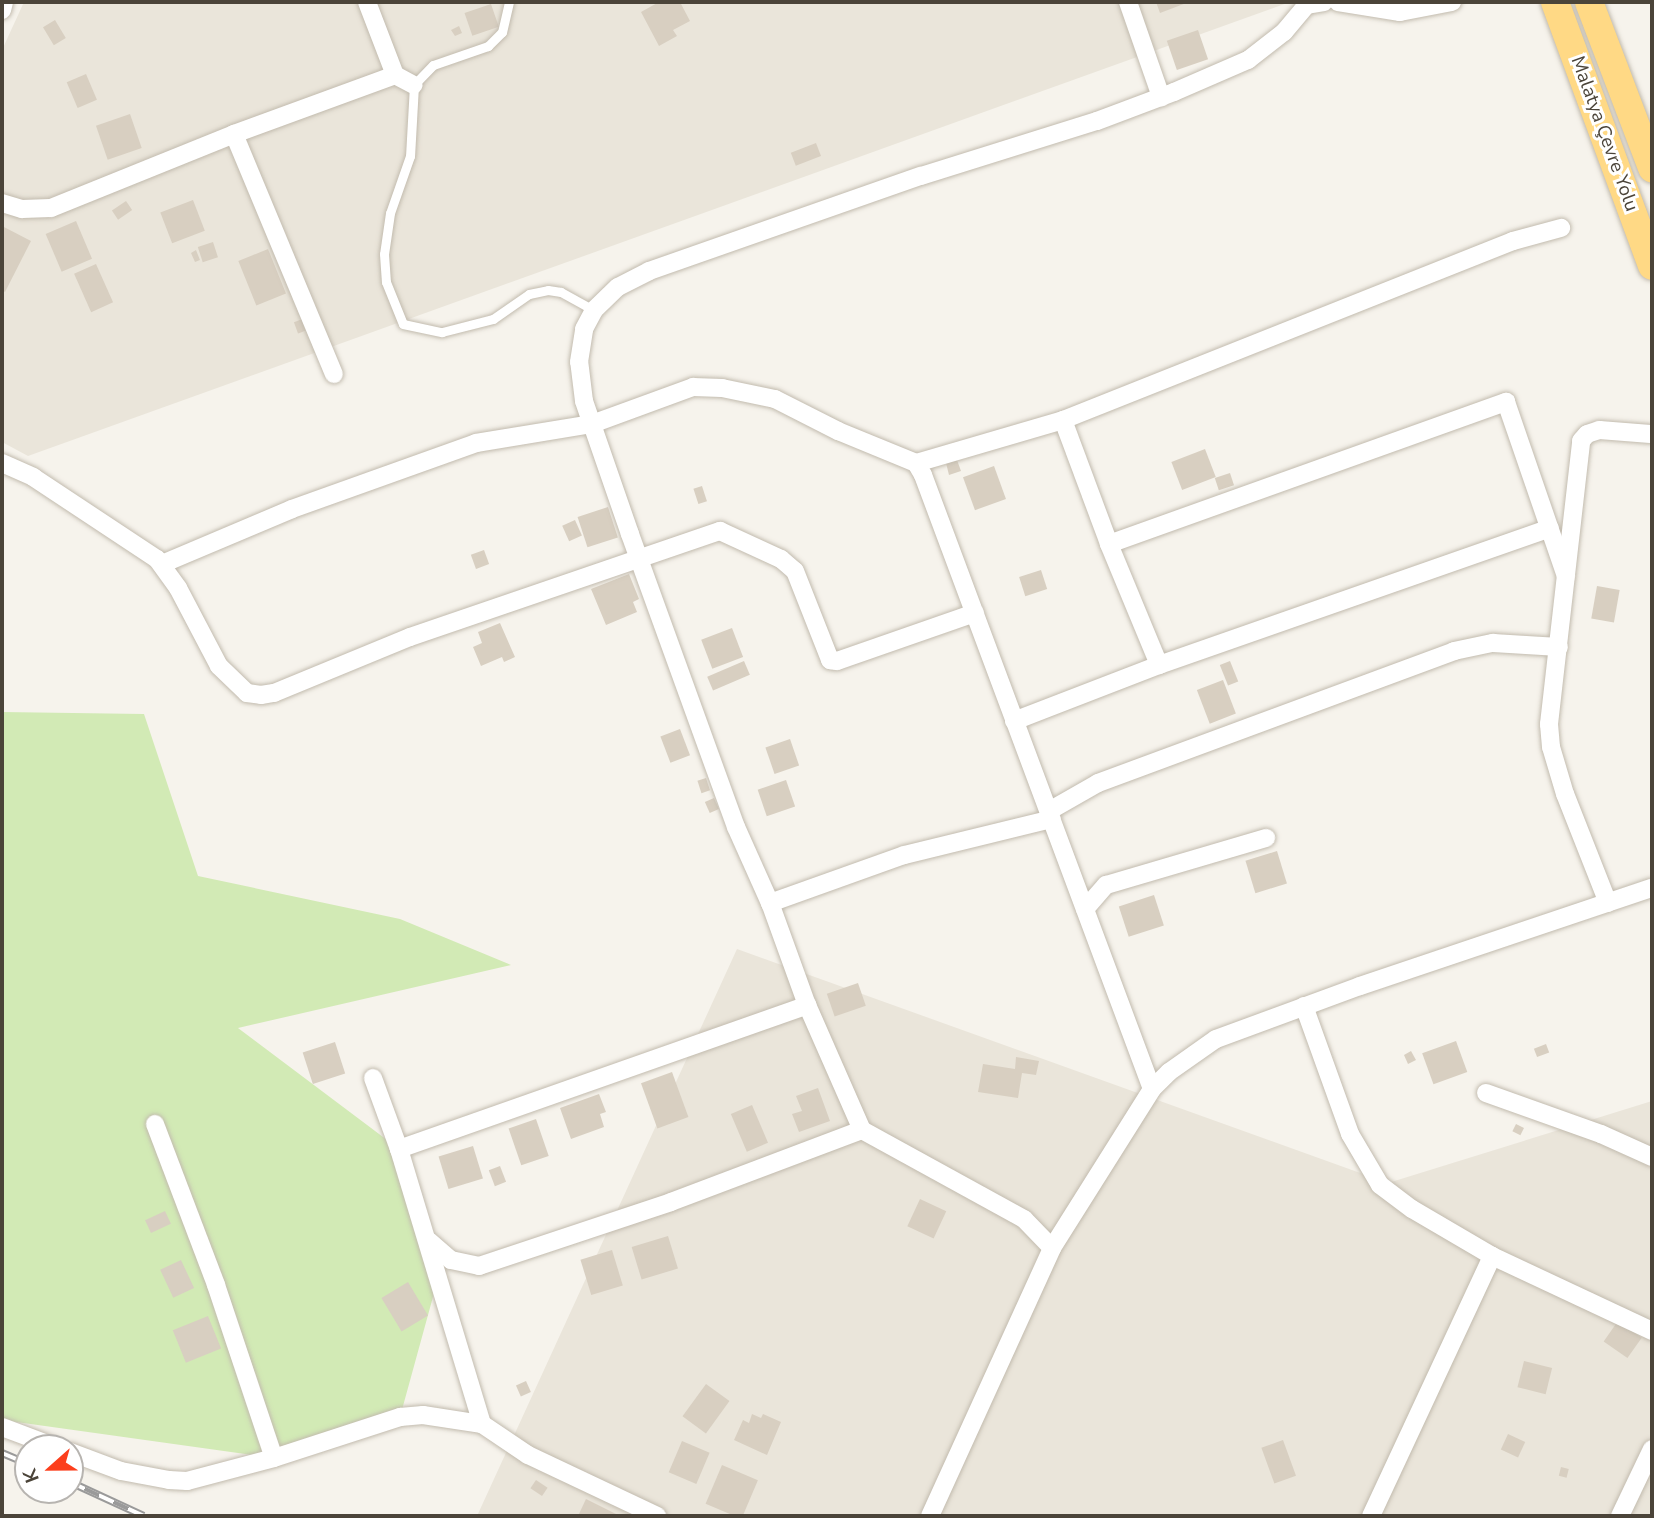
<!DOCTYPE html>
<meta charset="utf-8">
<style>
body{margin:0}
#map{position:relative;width:1654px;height:1518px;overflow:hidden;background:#f6f3ec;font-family:"Nunito Sans",sans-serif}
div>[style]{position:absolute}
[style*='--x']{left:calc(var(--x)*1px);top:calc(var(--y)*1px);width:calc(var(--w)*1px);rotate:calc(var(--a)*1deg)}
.residential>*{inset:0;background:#eae5da}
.green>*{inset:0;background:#d2eab5}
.building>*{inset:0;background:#d8cfc1;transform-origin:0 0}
.roads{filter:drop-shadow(0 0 2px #c2bbae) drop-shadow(0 0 2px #c2bbae)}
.service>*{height:9px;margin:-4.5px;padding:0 4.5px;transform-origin:4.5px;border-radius:4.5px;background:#fff}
.minor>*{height:18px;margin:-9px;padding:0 9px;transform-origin:9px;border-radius:9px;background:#fff}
.trunk>*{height:28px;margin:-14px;padding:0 14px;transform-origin:14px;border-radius:14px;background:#ffd985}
.rail>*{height:8px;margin-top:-4px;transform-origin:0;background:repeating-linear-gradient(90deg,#fff 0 16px,#9a9a9a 0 32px);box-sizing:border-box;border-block:2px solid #9a9a9a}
span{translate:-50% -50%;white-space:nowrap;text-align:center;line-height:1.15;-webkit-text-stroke:6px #fff;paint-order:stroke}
.street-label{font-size:19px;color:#4b4439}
.frame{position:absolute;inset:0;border:4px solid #4b4439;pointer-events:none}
.north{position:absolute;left:14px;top:1434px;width:70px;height:70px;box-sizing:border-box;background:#fff;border:2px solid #b7b4b0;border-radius:50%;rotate:249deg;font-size:19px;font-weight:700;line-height:28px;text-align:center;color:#4b4439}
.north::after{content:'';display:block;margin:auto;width:24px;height:32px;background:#fc3f1d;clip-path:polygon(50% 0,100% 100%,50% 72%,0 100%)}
</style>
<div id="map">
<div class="residential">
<div style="clip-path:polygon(24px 2px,1290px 2px,28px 456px,2px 442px,2px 50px)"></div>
<div style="clip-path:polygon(737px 949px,1388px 1183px,1652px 1101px,1652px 1516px,477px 1516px)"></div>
</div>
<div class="green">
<div style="clip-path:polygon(2px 712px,144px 714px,198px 876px,400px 919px,511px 965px,238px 1028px,399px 1149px,439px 1275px,400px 1417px,274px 1458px,2px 1420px)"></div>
</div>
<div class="building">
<div style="clip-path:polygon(659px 2px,680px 2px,690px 21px,673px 30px,677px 36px,659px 46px,641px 12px)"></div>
<div style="clip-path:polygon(1156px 2px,1189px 2px,1160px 13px)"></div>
<div style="left:491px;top:4px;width:24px;height:28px;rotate:71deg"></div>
<div style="left:55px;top:20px;width:21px;height:14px;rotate:59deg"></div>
<div style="clip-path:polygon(459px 26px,462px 33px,455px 36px,451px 30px)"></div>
<div style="left:1198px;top:30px;width:31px;height:33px;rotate:71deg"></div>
<div style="left:86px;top:74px;width:28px;height:21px;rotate:67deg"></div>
<div style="left:130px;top:114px;width:36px;height:36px;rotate:71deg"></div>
<div style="left:816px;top:143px;width:14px;height:27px;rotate:69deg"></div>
<div style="left:193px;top:200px;width:33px;height:35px;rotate:69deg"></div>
<div style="left:126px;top:201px;width:11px;height:17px;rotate:56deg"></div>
<div style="left:76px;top:221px;width:41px;height:33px;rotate:67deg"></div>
<div style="clip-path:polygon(2px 226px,31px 241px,5px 292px,2px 290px)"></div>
<div style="left:213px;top:242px;width:16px;height:16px;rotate:72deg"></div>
<div style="left:268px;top:249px;width:48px;height:32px;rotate:68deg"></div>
<div style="clip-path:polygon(196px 250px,200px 260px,195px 262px,191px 253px)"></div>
<div style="left:96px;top:264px;width:42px;height:24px;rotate:66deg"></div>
<div style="left:308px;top:317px;width:12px;height:15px;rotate:70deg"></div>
<div style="left:1205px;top:449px;width:30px;height:36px;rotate:69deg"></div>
<div style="clip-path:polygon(957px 460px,961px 471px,949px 475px,946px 463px)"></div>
<div style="left:994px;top:466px;width:35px;height:33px;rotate:70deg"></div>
<div style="left:1230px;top:473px;width:13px;height:16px;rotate:72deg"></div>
<div style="left:702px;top:486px;width:16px;height:9px;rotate:72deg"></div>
<div style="left:608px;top:507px;width:32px;height:32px;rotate:72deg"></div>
<div style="left:575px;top:520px;width:17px;height:14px;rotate:66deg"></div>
<div style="left:484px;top:550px;width:15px;height:14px;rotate:70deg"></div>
<div style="left:1041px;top:570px;width:20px;height:23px;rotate:72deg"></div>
<div style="clip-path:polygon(629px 574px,639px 599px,633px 602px,637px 612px,606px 625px,591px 589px)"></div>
<div style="left:1597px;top:586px;width:23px;height:33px;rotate:10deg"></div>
<div style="clip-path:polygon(500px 623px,515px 657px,504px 662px,502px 657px,481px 666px,473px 647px,482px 643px,478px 632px)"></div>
<div style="left:732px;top:628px;width:31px;height:33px;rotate:69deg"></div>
<div style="left:744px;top:661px;width:15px;height:40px;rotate:67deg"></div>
<div style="left:1230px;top:661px;width:22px;height:11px;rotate:68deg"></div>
<div style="left:1223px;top:680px;width:36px;height:28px;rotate:69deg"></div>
<div style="left:680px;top:729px;width:28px;height:21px;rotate:69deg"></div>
<div style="left:790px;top:739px;width:28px;height:26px;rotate:71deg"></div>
<div style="left:706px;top:778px;width:13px;height:9px;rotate:72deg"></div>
<div style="left:786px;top:780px;width:28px;height:30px;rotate:71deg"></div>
<div style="left:714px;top:798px;width:12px;height:10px;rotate:66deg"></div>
<div style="left:1277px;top:851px;width:34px;height:33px;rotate:73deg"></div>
<div style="left:1154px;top:895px;width:32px;height:37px;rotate:72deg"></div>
<div style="left:858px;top:983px;width:24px;height:33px;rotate:71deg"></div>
<div style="left:1456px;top:1041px;width:33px;height:36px;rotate:70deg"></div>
<div style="left:335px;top:1042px;width:33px;height:34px;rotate:72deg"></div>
<div style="left:1546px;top:1044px;width:9px;height:13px;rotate:69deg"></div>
<div style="clip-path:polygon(1411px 1051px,1416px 1060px,1408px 1064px,1404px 1055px)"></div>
<div style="clip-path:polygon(1016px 1057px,1039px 1061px,1036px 1075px,1022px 1073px,1018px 1098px,978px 1092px,983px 1064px,1015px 1069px)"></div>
<div style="left:672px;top:1072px;width:48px;height:33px;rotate:70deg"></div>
<div style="clip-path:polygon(818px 1088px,830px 1121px,799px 1132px,792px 1114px,802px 1111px,796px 1096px)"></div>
<div style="clip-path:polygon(599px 1094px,606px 1112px,600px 1114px,604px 1127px,571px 1139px,560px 1108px)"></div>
<div style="left:752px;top:1105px;width:41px;height:23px;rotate:67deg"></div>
<div style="left:536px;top:1119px;width:39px;height:29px;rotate:71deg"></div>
<div style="left:1516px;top:1124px;width:9px;height:8px;rotate:27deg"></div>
<div style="left:473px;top:1146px;width:34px;height:36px;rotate:73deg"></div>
<div style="left:500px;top:1166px;width:17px;height:12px;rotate:69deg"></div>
<div style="left:920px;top:1199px;width:29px;height:30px;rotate:25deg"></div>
<div style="left:165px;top:1211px;width:14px;height:22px;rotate:65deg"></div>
<div style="left:668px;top:1236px;width:34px;height:38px;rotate:73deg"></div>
<div style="left:612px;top:1250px;width:37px;height:33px;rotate:73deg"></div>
<div style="left:181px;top:1260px;width:31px;height:23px;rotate:65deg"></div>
<div style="left:408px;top:1282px;width:39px;height:31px;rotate:59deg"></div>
<div style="left:208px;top:1316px;width:35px;height:38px;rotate:68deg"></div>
<div style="left:1618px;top:1321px;width:29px;height:25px;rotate:35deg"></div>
<div style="left:1524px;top:1361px;width:29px;height:27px;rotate:14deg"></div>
<div style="left:526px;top:1381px;width:12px;height:11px;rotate:66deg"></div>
<div style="left:706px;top:1384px;width:29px;height:40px;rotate:36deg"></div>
<div style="clip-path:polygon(752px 1414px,761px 1418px,763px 1414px,781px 1422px,767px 1455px,734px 1440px,743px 1420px,749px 1423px)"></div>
<div style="left:1508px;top:1434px;width:19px;height:17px;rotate:25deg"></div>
<div style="left:1283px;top:1440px;width:38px;height:23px;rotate:70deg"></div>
<div style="left:682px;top:1441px;width:30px;height:34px;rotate:23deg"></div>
<div style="left:722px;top:1465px;width:39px;height:42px;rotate:23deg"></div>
<div style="left:1561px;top:1467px;width:8px;height:9px;rotate:14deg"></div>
<div style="left:536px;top:1480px;width:14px;height:10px;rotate:34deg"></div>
<div style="clip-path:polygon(586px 1499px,620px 1516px,578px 1516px)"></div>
</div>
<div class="roads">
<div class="service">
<div style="--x:509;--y:2;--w:31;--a:103"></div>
<div style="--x:502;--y:32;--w:20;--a:135"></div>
<div style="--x:488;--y:46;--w:58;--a:160.9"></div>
<div style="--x:433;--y:65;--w:28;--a:134"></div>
<div style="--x:414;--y:85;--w:71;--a:93.2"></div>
<div style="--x:410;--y:156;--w:60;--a:109.3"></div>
<div style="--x:390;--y:213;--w:41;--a:98.3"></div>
<div style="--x:384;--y:254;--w:28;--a:86"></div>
<div style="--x:386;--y:282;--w:45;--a:68"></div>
<div style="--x:403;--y:324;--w:40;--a:12"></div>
<div style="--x:442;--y:332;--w:53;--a:-14.3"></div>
<div style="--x:493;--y:319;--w:44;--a:-34.8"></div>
<div style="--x:529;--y:294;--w:19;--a:-12"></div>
<div style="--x:548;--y:290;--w:13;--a:9"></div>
<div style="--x:561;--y:292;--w:38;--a:29"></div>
</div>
<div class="minor">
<div style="--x:1128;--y:2;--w:101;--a:70.8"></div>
<div style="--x:1338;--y:2;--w:63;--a:9.2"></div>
<div style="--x:1400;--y:12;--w:53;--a:-10.9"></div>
<div style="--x:2;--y:10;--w:8;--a:-76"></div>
<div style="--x:395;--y:75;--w:21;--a:28"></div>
<div style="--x:234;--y:134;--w:260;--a:67.4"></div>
<div style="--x:2;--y:203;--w:21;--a:17"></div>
<div style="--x:22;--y:209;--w:29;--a:-2"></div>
<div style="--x:51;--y:208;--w:197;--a:-22"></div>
<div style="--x:234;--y:134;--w:171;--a:-20.1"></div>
<div style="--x:395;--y:75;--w:78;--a:-111"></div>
<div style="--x:1063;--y:420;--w:132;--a:69.6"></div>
<div style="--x:1109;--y:544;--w:131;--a:67.5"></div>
<div style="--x:2;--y:463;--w:34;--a:24"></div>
<div style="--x:33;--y:477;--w:149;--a:33.5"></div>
<div style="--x:157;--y:559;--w:36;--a:54"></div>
<div style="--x:178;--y:588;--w:88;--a:62.3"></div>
<div style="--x:219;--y:666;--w:39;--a:44"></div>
<div style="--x:247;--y:693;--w:14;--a:8"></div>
<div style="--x:261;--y:695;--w:13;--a:-9"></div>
<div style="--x:274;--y:693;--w:147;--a:-22.4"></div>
<div style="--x:410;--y:637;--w:328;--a:-18.9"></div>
<div style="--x:720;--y:531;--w:67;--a:24.7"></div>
<div style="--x:781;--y:559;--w:18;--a:41"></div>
<div style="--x:795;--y:571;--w:96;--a:68.5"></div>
<div style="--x:830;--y:660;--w:7;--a:8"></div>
<div style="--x:837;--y:661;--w:146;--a:-19.2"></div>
<div style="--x:916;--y:463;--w:153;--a:-16.3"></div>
<div style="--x:1063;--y:420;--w:484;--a:-21.7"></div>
<div style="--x:1513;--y:241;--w:50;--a:-15.2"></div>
<div style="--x:1109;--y:544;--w:422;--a:-19.7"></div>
<div style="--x:1506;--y:402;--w:184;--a:71"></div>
<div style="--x:162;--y:564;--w:141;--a:-22.9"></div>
<div style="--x:292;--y:509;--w:195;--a:-19.7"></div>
<div style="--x:476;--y:443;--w:118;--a:-9.3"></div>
<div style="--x:592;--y:424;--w:108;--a:-20.1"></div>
<div style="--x:693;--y:387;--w:29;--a:2"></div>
<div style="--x:722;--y:388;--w:54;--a:11.7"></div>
<div style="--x:775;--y:399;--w:71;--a:26.9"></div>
<div style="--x:838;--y:431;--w:84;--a:22.3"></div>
<div style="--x:916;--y:463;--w:14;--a:60"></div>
<div style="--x:923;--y:475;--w:655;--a:69.55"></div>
<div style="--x:1014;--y:721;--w:155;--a:-21.1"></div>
<div style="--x:1159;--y:665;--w:414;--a:-19.3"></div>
<div style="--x:1049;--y:811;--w:56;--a:-29.7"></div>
<div style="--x:1098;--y:783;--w:380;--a:-20.3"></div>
<div style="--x:1454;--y:651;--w:40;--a:-12"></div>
<div style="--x:1493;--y:643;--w:66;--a:3.5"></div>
<div style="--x:770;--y:903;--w:142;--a:-19.7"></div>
<div style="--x:904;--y:855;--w:152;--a:-13.7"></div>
<div style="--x:1608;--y:903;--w:117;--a:-111.5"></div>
<div style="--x:1565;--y:794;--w:49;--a:-106.6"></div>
<div style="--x:1551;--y:747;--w:23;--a:-95"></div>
<div style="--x:1549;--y:724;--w:285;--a:-83.5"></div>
<div style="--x:1581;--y:441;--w:9;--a:-49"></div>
<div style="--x:1587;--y:434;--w:13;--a:-18"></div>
<div style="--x:1599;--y:430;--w:52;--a:4.4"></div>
<div style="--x:1085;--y:909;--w:32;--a:-49"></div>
<div style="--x:1106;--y:885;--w:167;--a:-16.4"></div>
<div style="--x:1304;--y:1006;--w:136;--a:70.2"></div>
<div style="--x:1350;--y:1134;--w:59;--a:59.5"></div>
<div style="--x:1380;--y:1185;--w:40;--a:37"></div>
<div style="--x:1412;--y:1209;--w:93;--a:30.4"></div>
<div style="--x:373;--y:1078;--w:76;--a:69.9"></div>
<div style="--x:1486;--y:1093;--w:122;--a:19.6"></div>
<div style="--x:1601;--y:1134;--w:56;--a:24.3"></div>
<div style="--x:155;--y:1124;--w:172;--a:69.2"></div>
<div style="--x:216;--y:1285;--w:182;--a:71.5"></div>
<div style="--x:274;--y:1458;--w:133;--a:-18"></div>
<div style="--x:400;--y:1417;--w:23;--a:-5"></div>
<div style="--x:423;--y:1415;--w:60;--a:8.7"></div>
<div style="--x:482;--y:1424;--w:55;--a:34"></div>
<div style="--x:528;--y:1455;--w:143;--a:25.3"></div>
<div style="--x:429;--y:1241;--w:29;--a:41"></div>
<div style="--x:451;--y:1260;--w:29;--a:12"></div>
<div style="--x:479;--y:1266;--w:202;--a:-18.4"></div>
<div style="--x:671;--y:1202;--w:204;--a:-20.7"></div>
<div style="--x:1052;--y:1248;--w:188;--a:-57.8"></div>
<div style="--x:1152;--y:1089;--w:24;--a:-45"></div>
<div style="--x:1169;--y:1072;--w:57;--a:-35.1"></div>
<div style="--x:1216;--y:1039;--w:153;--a:-20.2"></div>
<div style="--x:1360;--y:986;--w:308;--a:-18.6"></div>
<div style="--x:482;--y:1424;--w:287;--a:-106.8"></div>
<div style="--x:399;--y:1149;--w:433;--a:-19.4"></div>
<div style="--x:2;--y:1427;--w:60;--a:20.6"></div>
<div style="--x:70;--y:1452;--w:54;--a:20.4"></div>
<div style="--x:121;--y:1471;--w:49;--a:10.6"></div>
<div style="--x:169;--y:1480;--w:18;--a:3"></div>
<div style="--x:187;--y:1481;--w:90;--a:-14.8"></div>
<div style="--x:930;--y:1516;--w:294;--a:-65.5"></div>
<div style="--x:1052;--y:1248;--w:40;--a:-134"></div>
<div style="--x:1024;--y:1219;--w:185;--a:-151.2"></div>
<div style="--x:862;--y:1130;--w:137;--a:-113.7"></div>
<div style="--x:807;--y:1005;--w:109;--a:-109.9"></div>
<div style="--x:770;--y:903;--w:83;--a:-114.1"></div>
<div style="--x:736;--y:827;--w:312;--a:-109.9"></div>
<div style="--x:630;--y:534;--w:141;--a:-109.1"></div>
<div style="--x:584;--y:401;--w:39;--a:-97"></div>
<div style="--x:579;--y:362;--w:33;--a:-81"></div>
<div style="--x:584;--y:329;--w:21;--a:-62"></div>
<div style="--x:594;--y:310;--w:33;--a:-44"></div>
<div style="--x:618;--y:287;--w:35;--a:-27"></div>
<div style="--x:649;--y:271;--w:288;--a:-19.3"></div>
<div style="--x:921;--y:176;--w:184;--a:-17.4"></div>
<div style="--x:1097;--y:121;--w:82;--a:-20.6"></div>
<div style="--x:1174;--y:92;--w:81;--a:-23.4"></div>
<div style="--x:1248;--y:60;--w:46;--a:-37.9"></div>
<div style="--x:1284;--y:32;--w:35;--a:-50"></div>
<div style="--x:1307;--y:5;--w:17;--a:-10"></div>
<div style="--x:1371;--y:1516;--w:287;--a:-65"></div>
<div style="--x:1492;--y:1256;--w:177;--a:25.1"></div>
<div style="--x:1620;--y:1516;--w:74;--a:-64.5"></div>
</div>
<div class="trunk">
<div style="--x:1555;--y:2;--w:281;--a:69.8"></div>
<div style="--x:1589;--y:2;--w:178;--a:69.2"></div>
</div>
</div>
<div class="rail">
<div style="--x:2;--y:1453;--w:28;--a:23"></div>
<div style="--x:70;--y:1482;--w:81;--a:24.7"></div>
</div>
<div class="street-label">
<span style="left:1604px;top:134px;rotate:70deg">Malatya Çevre Yolu</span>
</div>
<div class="frame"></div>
<div class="north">K</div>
</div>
